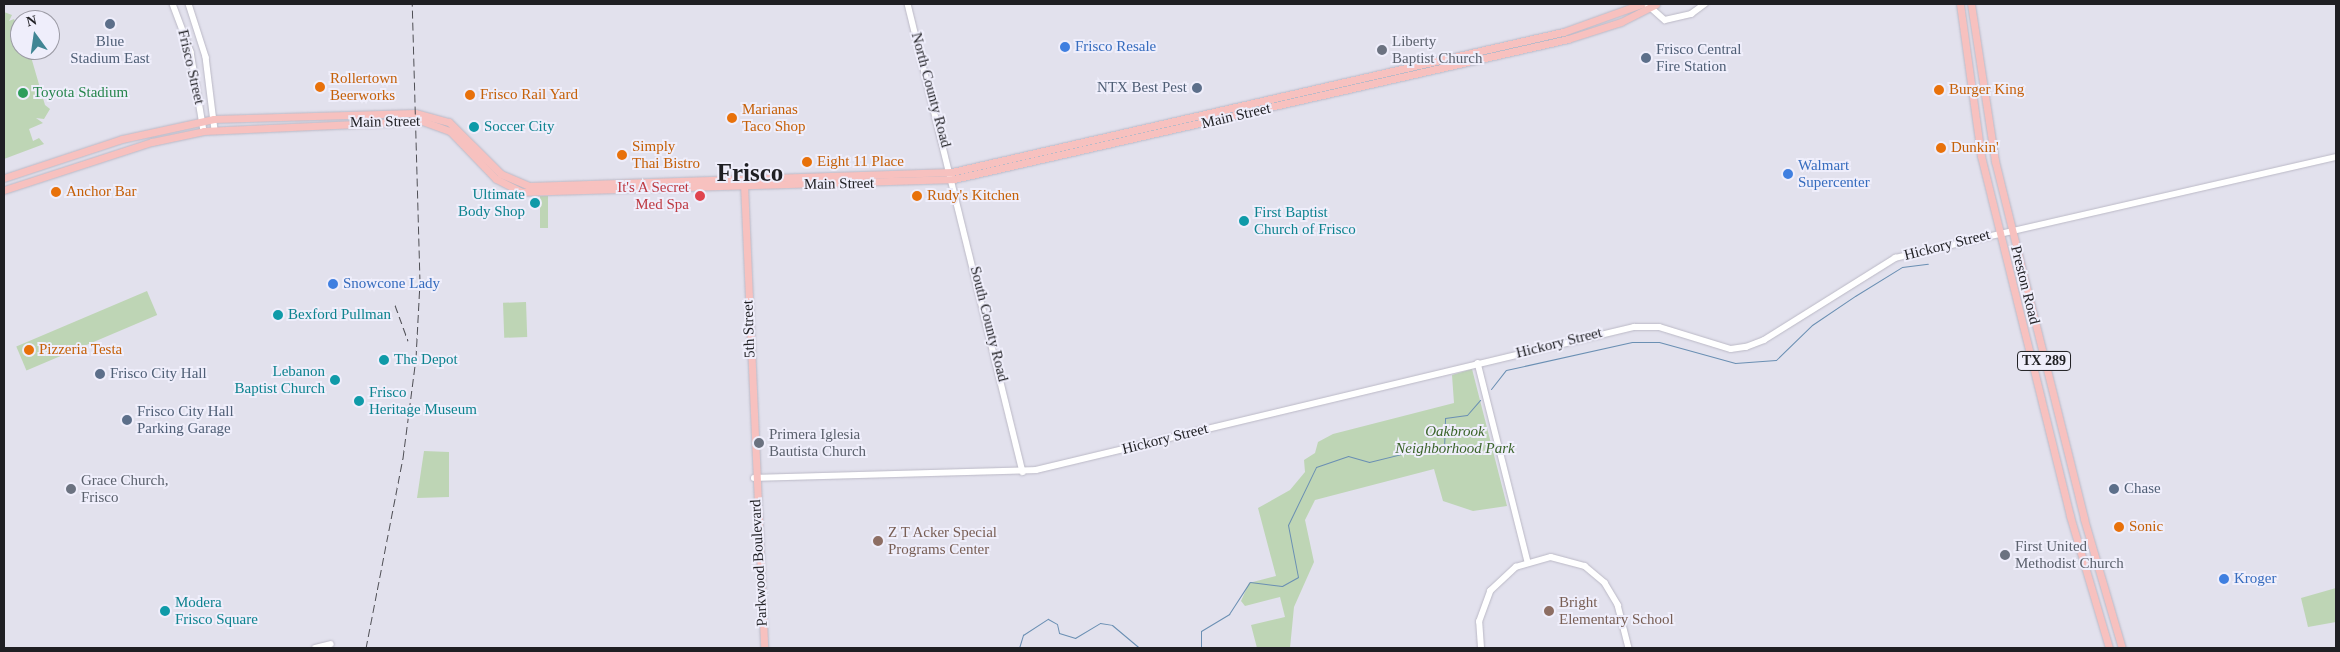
<!DOCTYPE html>
<style>
body{margin:0}
#map{position:relative;width:2340px;height:652px;overflow:hidden;background:#e2e1ed;font-family:Georgia,serif}
div>[style]{position:absolute}
[style*='--x']{left:calc(var(--x)*1px);top:calc(var(--y)*1px);width:calc(var(--w)*1px);rotate:calc(var(--a)*1deg)}
.green>*{inset:0;background:#bed5b5;transform-origin:0 0}
.stream>*{height:1px;margin:-0.5px;padding:0 0.5px;transform-origin:0.5px;border-radius:0.5px;background:#6a8fb3}
.roads{filter:drop-shadow(0 0 1px #bbb9c6) drop-shadow(0 0 1px #bbb9c6)}
.minor>*{height:5.5px;margin:-2.75px;padding:0 2.75px;transform-origin:2.75px;border-radius:2.75px;background:#fff}
.major>*{height:7px;margin:-3.5px;padding:0 3.5px;transform-origin:3.5px;border-radius:3.5px;background:#f7c1bf}
.rail>*{height:1px;margin-top:-0.5px;transform-origin:0;background:repeating-linear-gradient(90deg,#4e4e54 0 8px,transparent 0 12px)}
.dots>*{width:14px;height:14px;translate:-50% -50%;box-sizing:border-box;border:2px solid #efeefb;border-radius:50%}
span{translate:-50% -50%;white-space:nowrap;text-align:center;line-height:1.15;-webkit-text-stroke:4px #efeefb;paint-order:stroke}
.shield-label span{padding:1px 4px;background:#efeefb;border:1px solid;border-radius:4px;-webkit-text-stroke-width:0}
.shield-label{font-size:14px;color:#1f1f23;font-weight:700}
.service-label{font-size:15px;color:#4e5e75}
.left{translate:0 -50%;text-align:left}
.right{translate:-100% -50%;text-align:right}
.worship-label{font-size:15px;color:#5b616d}
.shop-label{font-size:15px;color:#366cbe}
.street-label{font-size:15px;color:#1f1f23}
.food-label{font-size:15px;color:#c56008}
.leisure-label{font-size:15px;color:#27864d}
.culture-label{font-size:15px;color:#0d838f}
.health-label{font-size:15px;color:#be3a42}
.park-label{font-size:15px;color:#3b642a;font-style:italic}
.education-label{font-size:15px;color:#785e54}
.town-label{font-size:25px;color:#1f1f23;font-weight:700}
.frame{position:absolute;inset:0;border:5px solid #1f1f23;pointer-events:none}
.north{position:absolute;left:10px;top:10px;width:50px;height:50px;box-sizing:border-box;background:#efeefb;border:1px solid #9c9ba5;border-radius:50%;rotate:346deg;font-size:14px;font-weight:700;line-height:20px;text-align:center;color:#1f1f23}
.north::after{content:'';display:block;margin:auto;width:18px;height:22px;background:#418594;clip-path:polygon(50% 0,100% 100%,50% 72%,0 100%)}
</style>
<div id="map">
<div class="green">
<div style="clip-path:polygon(4px 12px,12px 15px,9px 21px,14px 19px,20px 32px,20px 50px,29px 50px,45px 105px,50px 109px,44px 119px,36px 118px,43px 123px,29px 129px,33px 141px,39px 138px,44px 144px,4px 159px)"></div>
<div style="left:540px;top:196px;width:8px;height:32px"></div>
<div style="left:147px;top:291px;width:26px;height:142px;rotate:67deg"></div>
<div style="left:526px;top:302px;width:35px;height:23px;rotate:88deg"></div>
<div style="clip-path:polygon(1472px 369px,1507px 506px,1473px 511px,1443px 501px,1434px 469px,1315px 500px,1305px 520px,1314px 562px,1294px 607px,1290px 648px,1257px 648px,1251px 625px,1285px 617px,1280px 597px,1245px 606px,1241px 601px,1249px 583px,1276px 576px,1258px 508px,1290px 490px,1305px 472px,1304px 460px,1315px 453px,1318px 442px,1333px 434px,1454px 403px,1452px 375px)"></div>
<div style="clip-path:polygon(424px 451px,449px 452px,449px 497px,417px 498px)"></div>
<div style="clip-path:polygon(2336px 588px,2336px 622px,2308px 627px,2301px 598px)"></div>
</div>
<div class="stream">
<div style="--x:1491;--y:389;--w:24;--a:-52"></div>
<div style="--x:1506;--y:370;--w:129;--a:-12.5"></div>
<div style="--x:1632;--y:342;--w:27;--a:0"></div>
<div style="--x:1659;--y:342;--w:79;--a:15.4"></div>
<div style="--x:1735;--y:363;--w:41;--a:-4.2"></div>
<div style="--x:1776;--y:360;--w:50;--a:-44.2"></div>
<div style="--x:1812;--y:325;--w:52;--a:-34"></div>
<div style="--x:1855;--y:296;--w:55;--a:-31.7"></div>
<div style="--x:1902;--y:267;--w:26;--a:-7"></div>
<div style="--x:1019;--y:648;--w:14;--a:-73"></div>
<div style="--x:1023;--y:635;--w:30;--a:-33"></div>
<div style="--x:1048;--y:619;--w:10;--a:29"></div>
<div style="--x:1057;--y:624;--w:9;--a:77"></div>
<div style="--x:1059;--y:633;--w:17;--a:17"></div>
<div style="--x:1075;--y:638;--w:29;--a:-31"></div>
<div style="--x:1100;--y:623;--w:12;--a:9"></div>
<div style="--x:1112;--y:625;--w:35;--a:40"></div>
<div style="--x:1201;--y:648;--w:17;--a:-90"></div>
<div style="--x:1201;--y:631;--w:33;--a:-31"></div>
<div style="--x:1229;--y:614;--w:38;--a:-57"></div>
<div style="--x:1250;--y:582;--w:32;--a:7"></div>
<div style="--x:1282;--y:586;--w:18;--a:-29"></div>
<div style="--x:1298;--y:577;--w:53;--a:-100.9"></div>
<div style="--x:1288;--y:525;--w:64;--a:-64.2"></div>
<div style="--x:1316;--y:467;--w:34;--a:-19"></div>
<div style="--x:1348;--y:456;--w:22;--a:16"></div>
<div style="--x:1369;--y:462;--w:55;--a:-13.8"></div>
<div style="--x:1422;--y:449;--w:22;--a:0"></div>
<div style="--x:1444;--y:449;--w:31;--a:-88"></div>
<div style="--x:1445;--y:418;--w:22;--a:-8"></div>
<div style="--x:1467;--y:415;--w:20;--a:-49"></div>
</div>
<div class="roads">
<div class="minor">
<div style="--x:173;--y:4;--w:51;--a:69.4"></div>
<div style="--x:191;--y:52;--w:80;--a:80.7"></div>
<div style="--x:189;--y:4;--w:56;--a:72.2"></div>
<div style="--x:206;--y:57;--w:74;--a:83"></div>
<div style="--x:908;--y:4;--w:482;--a:76.2"></div>
<div style="--x:1647;--y:4;--w:24;--a:42"></div>
<div style="--x:1665;--y:20;--w:27;--a:-13"></div>
<div style="--x:1691;--y:14;--w:17;--a:-36"></div>
<div style="--x:1478;--y:363;--w:205;--a:75.9"></div>
<div style="--x:754;--y:478;--w:282;--a:-1.6"></div>
<div style="--x:1036;--y:470;--w:615;--a:-13.45"></div>
<div style="--x:1634;--y:327;--w:25;--a:0"></div>
<div style="--x:1659;--y:327;--w:75;--a:17"></div>
<div style="--x:1731;--y:349;--w:15;--a:-8"></div>
<div style="--x:1746;--y:347;--w:19;--a:-21"></div>
<div style="--x:1764;--y:340;--w:155;--a:-32"></div>
<div style="--x:1895;--y:258;--w:452;--a:-12.9"></div>
<div style="--x:315;--y:648;--w:16;--a:-14"></div>
<div style="--x:1481;--y:648;--w:26;--a:-94"></div>
<div style="--x:1479;--y:622;--w:33;--a:-70"></div>
<div style="--x:1490;--y:591;--w:35;--a:-43"></div>
<div style="--x:1516;--y:567;--w:36;--a:-16"></div>
<div style="--x:1551;--y:557;--w:35;--a:15"></div>
<div style="--x:1585;--y:566;--w:26;--a:40"></div>
<div style="--x:1605;--y:583;--w:26;--a:59"></div>
<div style="--x:1618;--y:605;--w:44;--a:75.7"></div>
</div>
<div class="major">
<div style="--x:1960;--y:4;--w:153;--a:82.1"></div>
<div style="--x:1981;--y:156;--w:371;--a:76.1"></div>
<div style="--x:2070;--y:516;--w:138;--a:73.5"></div>
<div style="--x:1971;--y:4;--w:159;--a:81.3"></div>
<div style="--x:1995;--y:161;--w:369;--a:76"></div>
<div style="--x:2084;--y:519;--w:134;--a:73.6"></div>
<div style="--x:4;--y:178;--w:124;--a:-18.3"></div>
<div style="--x:122;--y:139;--w:94;--a:-12.3"></div>
<div style="--x:214;--y:119;--w:201;--a:-1.7"></div>
<div style="--x:415;--y:113;--w:35;--a:15"></div>
<div style="--x:449;--y:122;--w:74;--a:45"></div>
<div style="--x:501;--y:174;--w:30;--a:23"></div>
<div style="--x:529;--y:186;--w:423;--a:-1.9"></div>
<div style="--x:952;--y:172;--w:627;--a:-12.91"></div>
<div style="--x:1563;--y:32;--w:83;--a:-19.7"></div>
<div style="--x:744;--y:184;--w:464;--a:87.5"></div>
<div style="--x:4;--y:190;--w:156;--a:-18"></div>
<div style="--x:152;--y:142;--w:53;--a:-11.9"></div>
<div style="--x:204;--y:131;--w:218;--a:-2.6"></div>
<div style="--x:422;--y:121;--w:30;--a:20"></div>
<div style="--x:450;--y:131;--w:66;--a:46.2"></div>
<div style="--x:496;--y:179;--w:28;--a:27"></div>
<div style="--x:521;--y:192;--w:433;--a:-1.7"></div>
<div style="--x:954;--y:179;--w:630;--a:-12.84"></div>
<div style="--x:1568;--y:39;--w:56;--a:-17.8"></div>
<div style="--x:1621;--y:22;--w:39;--a:-27"></div>
</div>
</div>
<div class="rail">
<div style="--x:395;--y:305;--w:38;--a:70"></div>
<div style="--x:366;--y:648;--w:194;--a:-79"></div>
<div style="--x:403;--y:458;--w:101;--a:-82.6"></div>
<div style="--x:416;--y:358;--w:76;--a:-87"></div>
<div style="--x:420;--y:282;--w:278;--a:-91.6"></div>
</div>
<div class="dots">
<div style="left:110px;top:24px;background:#5c6f8a"></div>
<div style="left:1065px;top:47px;background:#3f7fe0"></div>
<div style="left:1382px;top:50px;background:#6b7280"></div>
<div style="left:1646px;top:58px;background:#5c6f8a"></div>
<div style="left:320px;top:87px;background:#e8710a"></div>
<div style="left:1197px;top:88px;background:#5c6f8a"></div>
<div style="left:1939px;top:90px;background:#e8710a"></div>
<div style="left:23px;top:93px;background:#2e9e5b"></div>
<div style="left:470px;top:95px;background:#e8710a"></div>
<div style="left:732px;top:118px;background:#e8710a"></div>
<div style="left:474px;top:127px;background:#0f9aa8"></div>
<div style="left:1941px;top:148px;background:#e8710a"></div>
<div style="left:622px;top:155px;background:#e8710a"></div>
<div style="left:807px;top:162px;background:#e8710a"></div>
<div style="left:1788px;top:174px;background:#3f7fe0"></div>
<div style="left:56px;top:192px;background:#e8710a"></div>
<div style="left:700px;top:196px;background:#e0444e"></div>
<div style="left:917px;top:196px;background:#e8710a"></div>
<div style="left:535px;top:203px;background:#0f9aa8"></div>
<div style="left:1244px;top:221px;background:#0f9aa8"></div>
<div style="left:333px;top:284px;background:#3f7fe0"></div>
<div style="left:278px;top:315px;background:#0f9aa8"></div>
<div style="left:29px;top:350px;background:#e8710a"></div>
<div style="left:384px;top:360px;background:#0f9aa8"></div>
<div style="left:100px;top:374px;background:#5c6f8a"></div>
<div style="left:335px;top:380px;background:#0f9aa8"></div>
<div style="left:359px;top:401px;background:#0f9aa8"></div>
<div style="left:127px;top:420px;background:#5c6f8a"></div>
<div style="left:759px;top:443px;background:#6b7280"></div>
<div style="left:71px;top:489px;background:#6b7280"></div>
<div style="left:2114px;top:489px;background:#5c6f8a"></div>
<div style="left:2119px;top:527px;background:#e8710a"></div>
<div style="left:878px;top:541px;background:#8d6e63"></div>
<div style="left:2005px;top:555px;background:#6b7280"></div>
<div style="left:2224px;top:579px;background:#3f7fe0"></div>
<div style="left:165px;top:611px;background:#0f9aa8"></div>
<div style="left:1549px;top:611px;background:#8d6e63"></div>
</div>
<div class="shield-label">
<span style="left:2044px;top:361px">TX 289</span>
</div>
<div class="service-label">
<span style="left:110px;top:50px">Blue<br>Stadium East</span>
<span class="left" style="left:1656px;top:58px">Frisco Central<br>Fire Station</span>
<span class="right" style="left:1187px;top:88px">NTX Best Pest</span>
<span class="left" style="left:110px;top:374px">Frisco City Hall</span>
<span class="left" style="left:137px;top:420px">Frisco City Hall<br>Parking Garage</span>
<span class="left" style="left:2124px;top:489px">Chase</span>
</div>
<div class="worship-label">
<span class="left" style="left:1392px;top:50px">Liberty<br>Baptist Church</span>
<span class="left" style="left:769px;top:443px">Primera Iglesia<br>Bautista Church</span>
<span class="left" style="left:81px;top:489px">Grace Church,<br>Frisco</span>
<span class="left" style="left:2015px;top:555px">First United<br>Methodist Church</span>
</div>
<div class="shop-label">
<span class="left" style="left:1075px;top:47px">Frisco Resale</span>
<span class="left" style="left:1798px;top:174px">Walmart<br>Supercenter</span>
<span class="left" style="left:343px;top:284px">Snowcone Lady</span>
<span class="left" style="left:2234px;top:579px">Kroger</span>
</div>
<div class="street-label">
<span style="left:191px;top:67px;rotate:77deg">Frisco Street</span>
<span style="left:931px;top:90px;rotate:75deg">North County Road</span>
<span style="left:1236px;top:116px;rotate:-13deg">Main Street</span>
<span style="left:385px;top:122px;rotate:-1deg">Main Street</span>
<span style="left:839px;top:184px;rotate:-1deg">Main Street</span>
<span style="left:1947px;top:245px;rotate:-14deg">Hickory Street</span>
<span style="left:2025px;top:285px;rotate:76deg">Preston Road</span>
<span style="left:989px;top:324px;rotate:76deg">South County Road</span>
<span style="left:749px;top:329px;rotate:-92deg">5th Street</span>
<span style="left:1559px;top:343px;rotate:-14deg">Hickory Street</span>
<span style="left:1165px;top:439px;rotate:-14deg">Hickory Street</span>
<span style="left:759px;top:563px;rotate:-93deg">Parkwood Boulevard</span>
</div>
<div class="food-label">
<span class="left" style="left:330px;top:87px">Rollertown<br>Beerworks</span>
<span class="left" style="left:1949px;top:90px">Burger King</span>
<span class="left" style="left:480px;top:95px">Frisco Rail Yard</span>
<span class="left" style="left:742px;top:118px">Marianas<br>Taco Shop</span>
<span class="left" style="left:632px;top:155px">Simply<br>Thai Bistro</span>
<span class="left" style="left:1951px;top:148px">Dunkin'</span>
<span class="left" style="left:817px;top:162px">Eight 11 Place</span>
<span class="left" style="left:66px;top:192px">Anchor Bar</span>
<span class="left" style="left:927px;top:196px">Rudy's Kitchen</span>
<span class="left" style="left:39px;top:350px">Pizzeria Testa</span>
<span class="left" style="left:2129px;top:527px">Sonic</span>
</div>
<div class="leisure-label">
<span class="left" style="left:33px;top:93px">Toyota Stadium</span>
</div>
<div class="culture-label">
<span class="left" style="left:484px;top:127px">Soccer City</span>
<span class="right" style="left:525px;top:203px">Ultimate<br>Body Shop</span>
<span class="left" style="left:1254px;top:221px">First Baptist<br>Church of Frisco</span>
<span class="left" style="left:288px;top:315px">Bexford Pullman</span>
<span class="left" style="left:394px;top:360px">The Depot</span>
<span class="right" style="left:325px;top:380px">Lebanon<br>Baptist Church</span>
<span class="left" style="left:369px;top:401px">Frisco<br>Heritage Museum</span>
<span class="left" style="left:175px;top:611px">Modera<br>Frisco Square</span>
</div>
<div class="health-label">
<span class="right" style="left:689px;top:196px">It's A Secret<br>Med Spa</span>
</div>
<div class="park-label">
<span style="left:1455px;top:440px">Oakbrook<br>Neighborhood Park</span>
</div>
<div class="education-label">
<span class="left" style="left:888px;top:541px">Z T Acker Special<br>Programs Center</span>
<span class="left" style="left:1559px;top:611px">Bright<br>Elementary School</span>
</div>
<div class="town-label">
<span style="left:750px;top:173px">Frisco</span>
</div>
<div class="frame"></div>
<div class="north">N</div>
</div>
